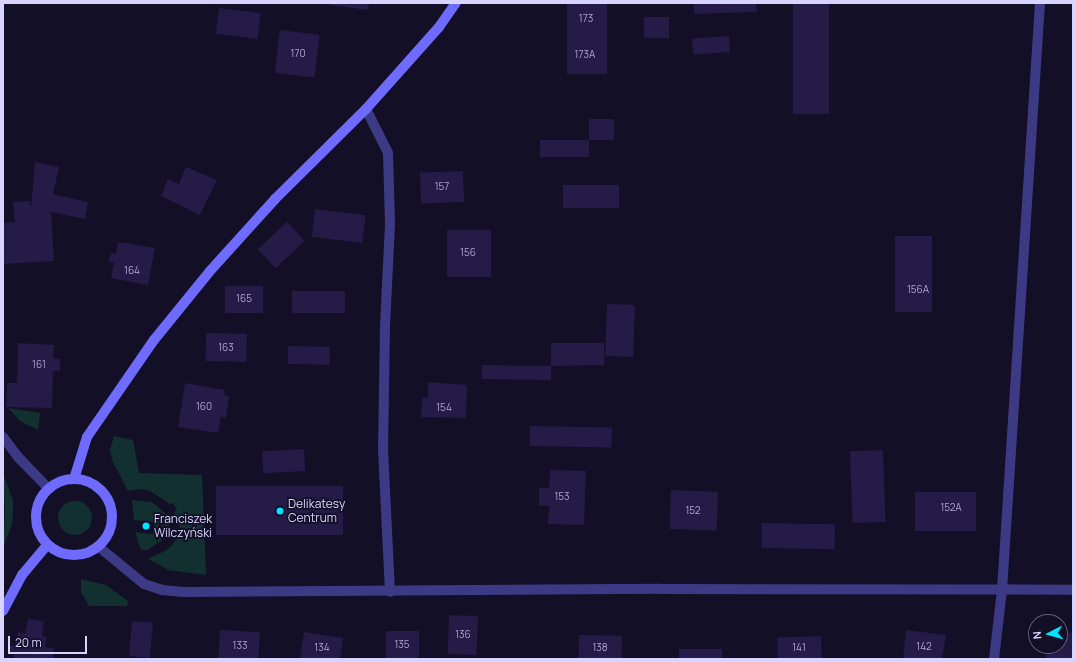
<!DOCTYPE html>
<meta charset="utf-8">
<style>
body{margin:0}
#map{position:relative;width:1076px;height:662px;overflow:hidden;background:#130f26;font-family:Manrope,sans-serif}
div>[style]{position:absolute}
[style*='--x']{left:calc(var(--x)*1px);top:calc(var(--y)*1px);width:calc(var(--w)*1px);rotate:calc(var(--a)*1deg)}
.green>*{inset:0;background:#12302f}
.round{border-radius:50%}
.building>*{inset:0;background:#241b47;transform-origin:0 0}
.street>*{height:10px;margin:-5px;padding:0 5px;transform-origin:5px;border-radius:5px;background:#3d3a85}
.secondary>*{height:10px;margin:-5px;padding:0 5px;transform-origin:5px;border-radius:5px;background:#6f6bff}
.secondary>.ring{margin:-5px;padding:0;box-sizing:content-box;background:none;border:10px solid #6f6bff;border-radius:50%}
.dots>*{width:11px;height:11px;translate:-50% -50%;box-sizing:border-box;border:2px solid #130f26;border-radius:50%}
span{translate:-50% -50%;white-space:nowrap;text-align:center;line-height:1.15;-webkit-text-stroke:3.5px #130f26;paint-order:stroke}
.number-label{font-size:10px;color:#aca6d1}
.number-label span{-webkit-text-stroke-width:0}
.poi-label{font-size:12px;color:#d9d4ff}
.left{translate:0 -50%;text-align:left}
.frame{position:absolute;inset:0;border:4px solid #d9d4ff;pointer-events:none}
.north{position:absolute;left:1028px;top:614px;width:40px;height:40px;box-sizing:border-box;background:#130f26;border:1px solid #625e7d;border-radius:50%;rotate:264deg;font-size:11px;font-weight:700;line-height:16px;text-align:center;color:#d9d4ff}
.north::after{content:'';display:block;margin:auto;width:14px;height:18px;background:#00e5ff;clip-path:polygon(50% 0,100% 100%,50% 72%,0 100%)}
.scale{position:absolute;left:8px;top:636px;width:79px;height:18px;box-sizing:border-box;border:2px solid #d9d4ff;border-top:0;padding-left:5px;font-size:12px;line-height:14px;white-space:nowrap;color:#d9d4ff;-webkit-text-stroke:3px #130f26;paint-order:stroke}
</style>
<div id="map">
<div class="green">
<div style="clip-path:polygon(8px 408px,40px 413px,38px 430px,20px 421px)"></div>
<div style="clip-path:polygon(114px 436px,133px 440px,139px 473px,202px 475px,206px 575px,168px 570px,148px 559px,167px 550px,176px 540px,180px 529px,174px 512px,177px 510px,173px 503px,170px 504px,150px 491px,141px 489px,128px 491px,112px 460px,110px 450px)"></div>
<div style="clip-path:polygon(3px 474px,13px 500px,13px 513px,12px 524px,3px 548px,5px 510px)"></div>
<div style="clip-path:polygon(132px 500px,152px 502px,165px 513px,169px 522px,169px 531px,164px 539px,147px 550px,141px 550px,135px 532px,153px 534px,154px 522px,134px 520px)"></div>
<div class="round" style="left:58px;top:501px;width:34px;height:34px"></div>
<div style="clip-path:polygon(81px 579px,106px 585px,128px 601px,127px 606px,89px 606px,81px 592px)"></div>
</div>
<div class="building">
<div style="clip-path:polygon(330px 3px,369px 3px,368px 10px,329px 5px)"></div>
<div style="left:567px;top:3px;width:40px;height:71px"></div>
<div style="clip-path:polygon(694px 3px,756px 3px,757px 12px,694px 14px)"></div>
<div style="left:793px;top:3px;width:36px;height:111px"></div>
<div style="left:219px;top:8px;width:42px;height:26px;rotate:7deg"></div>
<div style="left:669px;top:17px;width:21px;height:25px;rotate:90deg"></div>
<div style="left:280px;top:30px;width:40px;height:43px;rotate:7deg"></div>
<div style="left:729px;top:36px;width:16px;height:37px;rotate:86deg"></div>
<div style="left:589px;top:119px;width:25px;height:21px"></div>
<div style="left:589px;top:140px;width:17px;height:49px;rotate:90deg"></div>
<div style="clip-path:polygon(35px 162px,59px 167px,53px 194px,88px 202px,85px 219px,51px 212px,54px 261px,3px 264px,3px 223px,15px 222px,13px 202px,30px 201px,31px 208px)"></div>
<div style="clip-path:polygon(186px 167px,217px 180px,200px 215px,161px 196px,168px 179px,179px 184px)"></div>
<div style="left:463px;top:171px;width:31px;height:43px;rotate:88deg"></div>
<div style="left:563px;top:185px;width:56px;height:23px"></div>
<div style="left:315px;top:209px;width:51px;height:28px;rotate:7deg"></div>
<div style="left:287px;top:222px;width:26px;height:40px;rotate:47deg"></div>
<div style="left:447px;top:230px;width:44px;height:47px"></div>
<div style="left:895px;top:236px;width:37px;height:76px"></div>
<div style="clip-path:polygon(118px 242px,155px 248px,148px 285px,111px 278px,114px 263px,109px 262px,111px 253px,116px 254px)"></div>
<div style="left:225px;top:286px;width:38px;height:27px"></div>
<div style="left:292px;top:291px;width:53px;height:22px"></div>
<div style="left:607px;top:304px;width:28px;height:52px;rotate:2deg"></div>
<div style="left:206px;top:333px;width:41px;height:28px;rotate:1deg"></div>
<div style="clip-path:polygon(18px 343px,54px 345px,53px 358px,60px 359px,60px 371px,53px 371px,52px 408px,6px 407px,7px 383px,17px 383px)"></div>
<div style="clip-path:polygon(551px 343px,604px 343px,604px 365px,551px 366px,551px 380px,482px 379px,482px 365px,551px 366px)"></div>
<div style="left:288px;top:346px;width:42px;height:18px;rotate:1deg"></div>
<div style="clip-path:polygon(428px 382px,467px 385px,466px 418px,421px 417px,422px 398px,428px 398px)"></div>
<div style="clip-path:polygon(185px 383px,225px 390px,224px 395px,229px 396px,226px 418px,221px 417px,218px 433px,178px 427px)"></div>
<div style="left:530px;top:426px;width:82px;height:20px;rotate:1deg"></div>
<div style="left:304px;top:449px;width:22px;height:42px;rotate:87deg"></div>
<div style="left:883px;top:450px;width:72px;height:33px;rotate:88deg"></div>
<div style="clip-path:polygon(550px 470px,586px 471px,584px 525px,548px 524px,549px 506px,539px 506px,539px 488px,549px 488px)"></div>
<div style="left:216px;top:486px;width:127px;height:49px"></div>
<div style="left:671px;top:490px;width:47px;height:39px;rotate:2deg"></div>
<div style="left:915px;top:492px;width:61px;height:39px"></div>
<div style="left:762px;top:523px;width:73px;height:25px;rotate:1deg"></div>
<div style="left:449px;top:615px;width:29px;height:39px;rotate:2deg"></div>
<div style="clip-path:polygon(28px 619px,44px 621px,42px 636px,47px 637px,45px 647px,54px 648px,53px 659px,13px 659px,14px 654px,8px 653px,9px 645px,15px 646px,18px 632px,25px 634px)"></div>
<div style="left:132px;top:621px;width:21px;height:35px;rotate:5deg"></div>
<div style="left:220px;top:630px;width:40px;height:29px;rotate:3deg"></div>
<div style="clip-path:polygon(906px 630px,946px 635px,942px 659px,903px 659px)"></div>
<div style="left:386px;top:631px;width:33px;height:28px"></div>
<div style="clip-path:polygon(304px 632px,343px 638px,340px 659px,300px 659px)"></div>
<div style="clip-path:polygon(1060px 633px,1073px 633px,1073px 659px,1046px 659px,1046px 646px,1060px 646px)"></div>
<div style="left:579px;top:635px;width:43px;height:24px;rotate:1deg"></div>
<div style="left:821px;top:636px;width:23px;height:44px;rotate:88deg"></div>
<div style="left:679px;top:649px;width:43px;height:10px"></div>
</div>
<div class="street">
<div style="--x:366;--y:109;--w:49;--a:63.4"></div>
<div style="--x:388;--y:153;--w:71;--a:88.4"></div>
<div style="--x:390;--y:224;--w:101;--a:92.8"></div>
<div style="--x:385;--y:325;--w:124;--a:90.9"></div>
<div style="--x:383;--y:449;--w:143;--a:87.2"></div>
<div style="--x:3;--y:437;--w:26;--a:53"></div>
<div style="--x:19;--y:458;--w:43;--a:45.9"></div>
<div style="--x:99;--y:547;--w:58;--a:39.4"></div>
<div style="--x:144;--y:584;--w:19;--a:18"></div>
<div style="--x:162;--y:590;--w:22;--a:5"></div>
<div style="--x:184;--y:592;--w:476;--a:-0.4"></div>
<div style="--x:660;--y:589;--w:413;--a:0.1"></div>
<div style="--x:994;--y:659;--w:69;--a:-83.4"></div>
<div style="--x:1002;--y:590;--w:588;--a:-86.3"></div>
</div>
<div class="secondary">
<div class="ring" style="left:36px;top:479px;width:66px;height:66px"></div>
<div style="--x:74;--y:479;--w:44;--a:-72.8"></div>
<div style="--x:87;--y:437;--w:118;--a:-55.4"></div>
<div style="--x:154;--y:340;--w:89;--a:-50.9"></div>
<div style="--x:210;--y:271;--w:97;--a:-47.9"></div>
<div style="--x:275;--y:199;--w:128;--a:-44.7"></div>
<div style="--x:366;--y:109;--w:110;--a:-48.3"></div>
<div style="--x:439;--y:27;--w:29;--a:-55"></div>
<div style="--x:3;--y:611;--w:41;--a:-62.2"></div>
<div style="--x:22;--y:575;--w:39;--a:-50"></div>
</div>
<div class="dots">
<div style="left:280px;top:511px;background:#00e5ff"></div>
<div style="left:146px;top:526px;background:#00e5ff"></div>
</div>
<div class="number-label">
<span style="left:586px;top:19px">173</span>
<span style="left:298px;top:54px">170</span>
<span style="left:585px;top:55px">173A</span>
<span style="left:442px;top:187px">157</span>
<span style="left:468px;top:253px">156</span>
<span style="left:132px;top:271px">164</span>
<span style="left:918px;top:290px">156A</span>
<span style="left:244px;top:299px">165</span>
<span style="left:226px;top:348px">163</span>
<span style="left:39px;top:365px">161</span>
<span style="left:204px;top:407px">160</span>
<span style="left:444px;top:408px">154</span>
<span style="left:562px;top:497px">153</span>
<span style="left:951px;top:508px">152A</span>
<span style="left:693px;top:511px">152</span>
<span style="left:463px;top:635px">136</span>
<span style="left:402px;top:645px">135</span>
<span style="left:240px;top:646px">133</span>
<span style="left:924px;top:647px">142</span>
<span style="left:322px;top:648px">134</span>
<span style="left:600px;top:648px">138</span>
<span style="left:799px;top:648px">141</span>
</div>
<div class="poi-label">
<span class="left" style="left:288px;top:511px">Delikatesy<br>Centrum</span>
<span class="left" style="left:154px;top:526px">Franciszek<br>Wilczyński</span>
</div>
<div class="frame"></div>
<div class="north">N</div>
<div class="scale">20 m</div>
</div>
